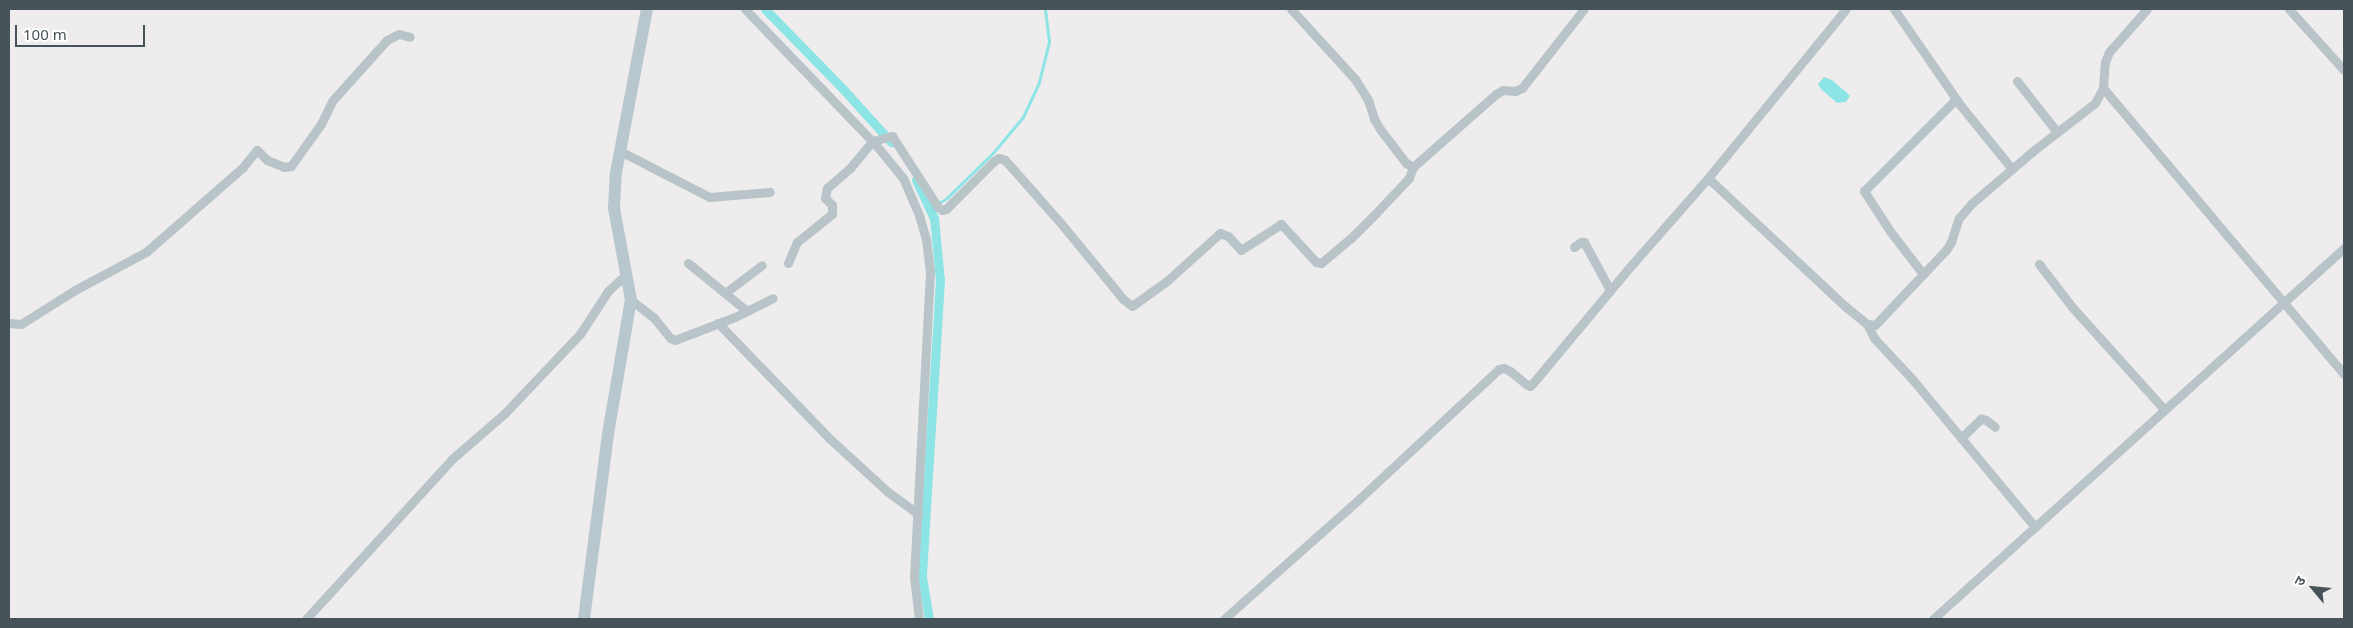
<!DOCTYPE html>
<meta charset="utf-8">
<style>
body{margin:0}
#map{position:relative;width:2353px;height:628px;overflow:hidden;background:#efeced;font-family:"Noto Sans","Noto Sans Devanagari",sans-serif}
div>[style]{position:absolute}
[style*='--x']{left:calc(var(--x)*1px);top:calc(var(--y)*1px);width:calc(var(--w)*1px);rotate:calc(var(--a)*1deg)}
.water>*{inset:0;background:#8ce5e4}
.stream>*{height:2.5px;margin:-1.25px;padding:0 1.25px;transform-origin:1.25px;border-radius:1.25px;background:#8ce5e4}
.canal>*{height:9px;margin:-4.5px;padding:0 4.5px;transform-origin:4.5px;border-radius:4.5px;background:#8ce5e4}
.street>*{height:9px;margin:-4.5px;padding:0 4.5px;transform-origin:4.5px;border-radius:4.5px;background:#b8c4c8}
.secondary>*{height:12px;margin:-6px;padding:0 6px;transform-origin:6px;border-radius:6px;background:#b8c7cd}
span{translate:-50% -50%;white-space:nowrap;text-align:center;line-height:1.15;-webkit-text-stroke:4px #fff;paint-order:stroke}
.frame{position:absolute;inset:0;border:10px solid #465358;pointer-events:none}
.north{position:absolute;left:2288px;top:563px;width:50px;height:50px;-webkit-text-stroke:4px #fff;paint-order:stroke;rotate:298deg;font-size:14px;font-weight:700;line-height:20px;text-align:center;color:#465358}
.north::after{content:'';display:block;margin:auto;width:18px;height:22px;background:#465358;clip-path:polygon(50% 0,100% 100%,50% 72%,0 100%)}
.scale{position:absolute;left:15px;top:25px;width:130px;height:22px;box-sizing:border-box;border:2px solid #465358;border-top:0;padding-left:6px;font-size:15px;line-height:18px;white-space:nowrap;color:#465358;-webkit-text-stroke:4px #fff;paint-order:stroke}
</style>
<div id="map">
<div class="water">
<div style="clip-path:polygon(1824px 77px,1832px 80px,1846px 92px,1850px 96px,1846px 102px,1837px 103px,1821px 89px,1818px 84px)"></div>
</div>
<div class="stream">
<div style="--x:930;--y:208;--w:20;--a:-30"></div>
<div style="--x:947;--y:198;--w:64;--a:-44.4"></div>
<div style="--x:993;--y:153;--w:47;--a:-50.2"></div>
<div style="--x:1023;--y:117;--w:38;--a:-65"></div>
<div style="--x:1039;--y:82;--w:41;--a:-76"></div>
<div style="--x:1049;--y:42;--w:33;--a:-97"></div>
</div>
<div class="canal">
<div style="--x:765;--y:9;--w:112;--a:45.7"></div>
<div style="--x:843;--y:89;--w:72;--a:47.8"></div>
<div style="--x:916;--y:180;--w:42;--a:64.7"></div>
<div style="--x:934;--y:218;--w:62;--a:84.5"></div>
<div style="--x:940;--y:280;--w:298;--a:93.5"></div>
<div style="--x:922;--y:577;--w:43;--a:80.5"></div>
</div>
<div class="street">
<div style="--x:745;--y:9;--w:189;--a:46.1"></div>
<div style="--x:876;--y:145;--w:43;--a:50.7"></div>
<div style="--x:903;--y:178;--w:40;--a:66.6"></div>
<div style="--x:919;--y:215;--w:25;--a:74"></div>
<div style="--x:926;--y:239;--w:33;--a:83"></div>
<div style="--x:930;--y:272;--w:305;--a:93"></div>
<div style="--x:914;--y:577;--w:42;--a:83.2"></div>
<div style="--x:1291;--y:9;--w:95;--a:47.6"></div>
<div style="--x:1355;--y:79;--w:25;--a:58"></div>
<div style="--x:1368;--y:100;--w:20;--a:72"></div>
<div style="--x:1374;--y:119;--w:12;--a:59"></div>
<div style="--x:1380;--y:129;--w:43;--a:52.6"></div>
<div style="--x:1406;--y:163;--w:8;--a:30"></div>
<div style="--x:1413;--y:167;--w:111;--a:-41.3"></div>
<div style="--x:1496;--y:94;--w:8;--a:-30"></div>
<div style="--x:1503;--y:90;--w:12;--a:5"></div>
<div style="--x:1515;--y:91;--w:8;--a:-23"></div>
<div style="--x:1522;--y:88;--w:100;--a:-51.9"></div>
<div style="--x:1894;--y:9;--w:118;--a:55.4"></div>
<div style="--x:1961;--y:106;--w:81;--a:51"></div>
<div style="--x:2289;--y:9;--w:82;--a:48"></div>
<div style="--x:2017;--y:81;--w:65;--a:51.9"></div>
<div style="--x:2103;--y:88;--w:374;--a:49.9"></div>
<div style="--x:620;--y:151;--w:100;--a:27.3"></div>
<div style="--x:709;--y:197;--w:61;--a:-4.7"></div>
<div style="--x:1708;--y:178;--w:189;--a:43.1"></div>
<div style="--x:1846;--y:307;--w:27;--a:39"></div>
<div style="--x:1867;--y:324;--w:8;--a:7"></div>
<div style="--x:1875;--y:325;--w:103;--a:-46.6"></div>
<div style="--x:1946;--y:250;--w:9;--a:-58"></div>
<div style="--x:1951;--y:242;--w:25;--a:-72"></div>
<div style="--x:1959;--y:218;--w:18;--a:-49"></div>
<div style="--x:1971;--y:204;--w:82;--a:-40.5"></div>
<div style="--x:2033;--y:151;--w:78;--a:-37.7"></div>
<div style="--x:2095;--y:103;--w:17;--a:-62"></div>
<div style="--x:2103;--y:88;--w:26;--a:-86"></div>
<div style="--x:2105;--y:62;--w:11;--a:-68"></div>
<div style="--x:2109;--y:52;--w:57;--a:-48.5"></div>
<div style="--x:1574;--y:247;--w:9;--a:-36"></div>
<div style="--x:1581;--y:242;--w:3;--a:0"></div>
<div style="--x:1584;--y:242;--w:55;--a:61.6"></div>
<div style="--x:688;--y:263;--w:76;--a:39.1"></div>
<div style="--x:788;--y:263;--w:23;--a:-67"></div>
<div style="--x:797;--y:242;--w:45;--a:-38.7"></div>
<div style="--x:832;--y:214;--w:9;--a:-90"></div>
<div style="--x:832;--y:205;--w:10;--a:-135"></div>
<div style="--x:825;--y:198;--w:10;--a:-79"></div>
<div style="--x:827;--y:188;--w:30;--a:-41"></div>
<div style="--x:850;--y:168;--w:35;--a:-50"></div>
<div style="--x:873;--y:141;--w:20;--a:-15"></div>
<div style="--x:892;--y:136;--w:85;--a:57.1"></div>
<div style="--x:938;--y:207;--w:5;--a:37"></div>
<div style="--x:942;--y:210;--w:4;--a:-14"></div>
<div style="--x:946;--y:209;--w:68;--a:-45"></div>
<div style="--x:994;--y:161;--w:6;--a:-31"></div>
<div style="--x:999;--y:158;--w:6;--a:18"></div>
<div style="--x:1005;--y:160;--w:81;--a:48.5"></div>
<div style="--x:1059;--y:221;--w:101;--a:50.6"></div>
<div style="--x:1123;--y:299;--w:11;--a:38"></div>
<div style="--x:1132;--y:306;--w:44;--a:-35.8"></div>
<div style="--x:1168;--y:280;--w:70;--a:-42.1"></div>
<div style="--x:1220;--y:233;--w:9;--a:21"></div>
<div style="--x:1228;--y:236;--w:19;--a:47"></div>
<div style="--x:1241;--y:250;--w:48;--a:-33"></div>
<div style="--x:1281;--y:224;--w:52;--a:47.4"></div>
<div style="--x:1316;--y:262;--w:5;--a:11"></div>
<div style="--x:1321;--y:263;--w:39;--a:-40"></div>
<div style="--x:1351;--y:238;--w:35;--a:-45"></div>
<div style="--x:1376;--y:213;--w:48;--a:-46.7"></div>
<div style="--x:1409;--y:178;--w:12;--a:-70"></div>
<div style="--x:2039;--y:264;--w:54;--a:52.5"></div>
<div style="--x:2072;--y:307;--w:137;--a:48"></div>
<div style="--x:1923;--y:274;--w:54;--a:-127.5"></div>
<div style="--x:1890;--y:231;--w:48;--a:-123"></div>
<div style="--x:1864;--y:191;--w:130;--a:-45"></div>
<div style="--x:725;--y:293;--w:46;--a:-37.1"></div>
<div style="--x:631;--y:300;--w:29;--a:38"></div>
<div style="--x:654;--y:318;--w:26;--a:51"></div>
<div style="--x:670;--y:338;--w:5;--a:22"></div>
<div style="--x:675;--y:340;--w:64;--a:-21"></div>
<div style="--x:735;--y:317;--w:42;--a:-26.6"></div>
<div style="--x:9;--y:323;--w:12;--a:5"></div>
<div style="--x:21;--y:324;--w:64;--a:-32.2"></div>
<div style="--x:75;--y:290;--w:81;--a:-28.2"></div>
<div style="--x:146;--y:252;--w:129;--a:-41.2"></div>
<div style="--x:243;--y:167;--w:22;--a:-51"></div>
<div style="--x:257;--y:150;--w:14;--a:45"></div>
<div style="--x:267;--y:160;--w:18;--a:22"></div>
<div style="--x:284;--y:167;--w:7;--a:-8"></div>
<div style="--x:291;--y:166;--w:52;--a:-54.5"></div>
<div style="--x:321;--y:124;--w:25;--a:-64"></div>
<div style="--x:332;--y:101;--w:82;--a:-48"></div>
<div style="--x:387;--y:40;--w:13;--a:-27"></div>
<div style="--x:399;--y:34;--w:11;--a:15"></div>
<div style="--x:718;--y:323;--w:160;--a:46"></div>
<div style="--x:829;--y:438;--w:80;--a:42.5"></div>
<div style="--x:888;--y:492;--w:37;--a:36"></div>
<div style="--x:1867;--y:324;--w:16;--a:63"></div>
<div style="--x:1874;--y:338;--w:57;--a:47.1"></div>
<div style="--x:1913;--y:380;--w:190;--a:50.3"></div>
<div style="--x:1961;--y:438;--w:28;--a:-44"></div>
<div style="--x:1981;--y:419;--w:5;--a:11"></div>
<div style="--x:1986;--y:420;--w:11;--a:38"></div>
<div style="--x:306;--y:619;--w:217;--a:-47.6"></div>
<div style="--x:452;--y:459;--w:70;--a:-41"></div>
<div style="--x:505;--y:413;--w:109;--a:-46.5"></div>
<div style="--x:580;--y:334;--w:51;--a:-56.9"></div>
<div style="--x:608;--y:291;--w:25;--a:-43"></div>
<div style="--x:1224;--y:619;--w:181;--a:-41.6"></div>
<div style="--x:1359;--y:499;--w:191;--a:-42.9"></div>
<div style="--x:1499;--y:369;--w:5;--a:-11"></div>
<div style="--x:1504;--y:368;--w:7;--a:27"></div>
<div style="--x:1510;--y:371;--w:21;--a:39"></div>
<div style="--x:1526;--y:384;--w:4;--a:27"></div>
<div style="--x:1530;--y:386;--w:4;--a:-45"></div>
<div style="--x:1533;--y:383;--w:148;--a:-50.2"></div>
<div style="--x:1628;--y:269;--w:121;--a:-48.7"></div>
<div style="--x:1708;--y:178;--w:218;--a:-50.8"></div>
<div style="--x:1933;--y:619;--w:554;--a:-42.07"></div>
</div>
<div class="secondary">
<div style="--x:584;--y:619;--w:187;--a:-82.6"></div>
<div style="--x:608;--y:434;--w:136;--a:-80.3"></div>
<div style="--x:631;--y:300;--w:94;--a:-100.5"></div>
<div style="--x:614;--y:208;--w:35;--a:-87"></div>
<div style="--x:616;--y:173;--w:167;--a:-79.3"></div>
</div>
<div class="frame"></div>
<div class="north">उ</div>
<div class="scale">100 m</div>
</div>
